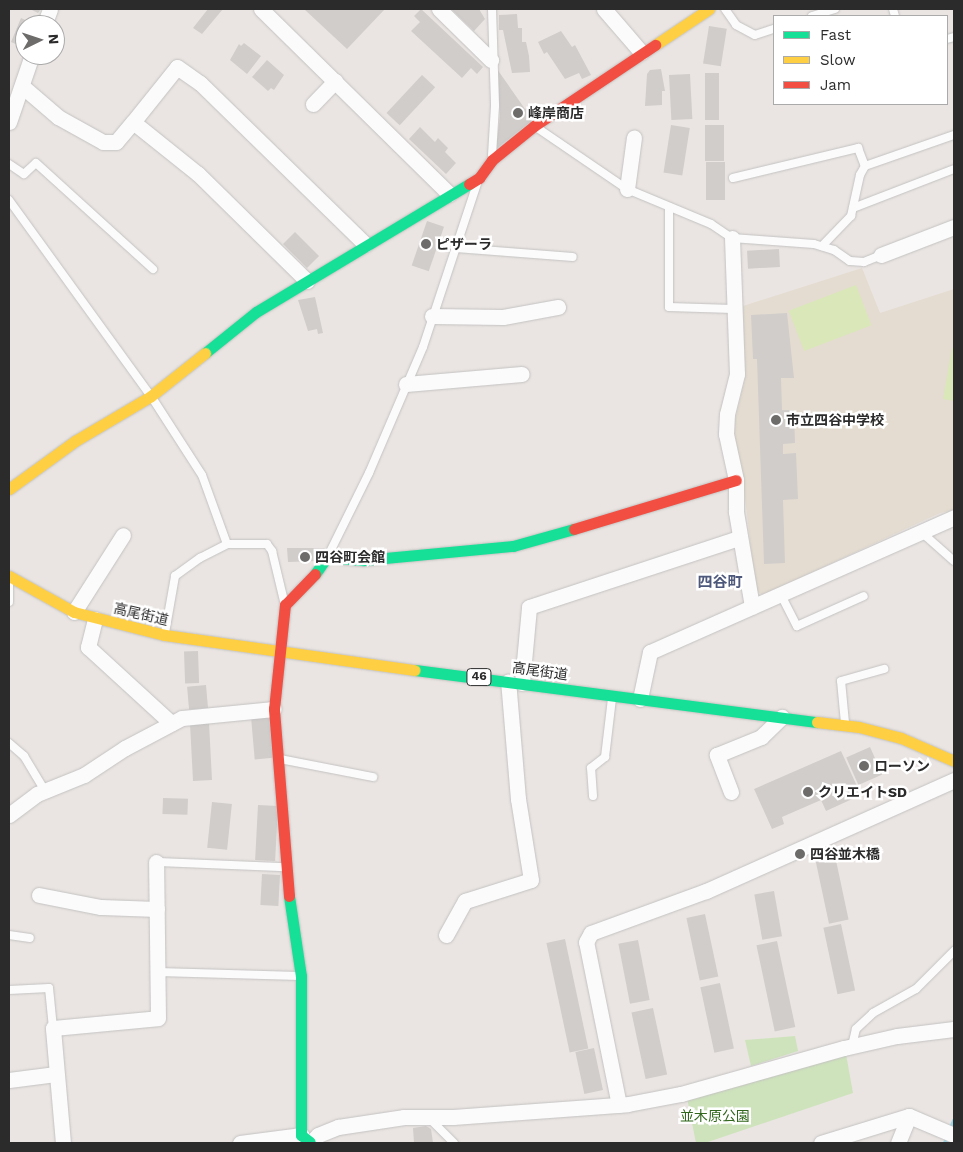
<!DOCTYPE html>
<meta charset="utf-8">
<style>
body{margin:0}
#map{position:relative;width:963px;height:1152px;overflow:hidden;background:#eae5e2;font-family:"Work Sans","Noto Sans JP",sans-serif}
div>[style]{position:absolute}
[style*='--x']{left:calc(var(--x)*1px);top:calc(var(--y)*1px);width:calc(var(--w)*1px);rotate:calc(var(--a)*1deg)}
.education>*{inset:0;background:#e4dcd0}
.green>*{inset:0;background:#cee3bc}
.pitch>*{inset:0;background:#dae7b9;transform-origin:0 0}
.stream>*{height:4px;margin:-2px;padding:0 2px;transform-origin:2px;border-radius:2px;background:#97d8e8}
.building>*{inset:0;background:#d0cdcb;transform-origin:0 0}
.roads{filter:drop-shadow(0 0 1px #c3c2c2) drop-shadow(0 0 1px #c3c2c2)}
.lane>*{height:8px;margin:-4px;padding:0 4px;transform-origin:4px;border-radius:4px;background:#fcfbfb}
.street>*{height:15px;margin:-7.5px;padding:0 7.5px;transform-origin:7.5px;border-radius:7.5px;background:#fcfbfb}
.fast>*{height:11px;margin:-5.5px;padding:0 5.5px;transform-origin:5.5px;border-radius:5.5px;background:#16e098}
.slow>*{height:11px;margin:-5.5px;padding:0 5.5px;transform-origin:5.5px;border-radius:5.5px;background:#ffcf43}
.jam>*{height:11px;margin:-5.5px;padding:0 5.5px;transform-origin:5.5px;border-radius:5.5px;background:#f24e42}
.dots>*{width:14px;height:14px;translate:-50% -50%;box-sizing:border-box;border:2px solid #fff;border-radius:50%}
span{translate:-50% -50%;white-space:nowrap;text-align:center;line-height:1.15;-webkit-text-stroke:5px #fff;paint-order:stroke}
.shield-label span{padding:1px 4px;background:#fff;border:1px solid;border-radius:4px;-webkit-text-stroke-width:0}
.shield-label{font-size:12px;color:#2b2b2b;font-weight:700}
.poi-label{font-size:14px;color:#2b2b2b;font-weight:700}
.left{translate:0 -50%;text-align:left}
.street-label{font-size:14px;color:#2b2b2b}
.park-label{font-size:14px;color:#31671c}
.neighbourhood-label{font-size:15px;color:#4d587b;font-weight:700}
.frame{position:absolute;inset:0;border:10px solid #2b2b2b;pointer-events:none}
.legend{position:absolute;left:773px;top:15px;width:175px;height:90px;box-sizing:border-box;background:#fff;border:1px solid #aaa;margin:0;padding:6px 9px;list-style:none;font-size:15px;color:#2b2b2b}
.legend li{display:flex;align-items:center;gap:10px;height:25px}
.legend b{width:25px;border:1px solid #aaa}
.north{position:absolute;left:15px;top:15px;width:50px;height:50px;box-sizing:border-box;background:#fff;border:1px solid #aaa;border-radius:50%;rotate:86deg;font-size:14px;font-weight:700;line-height:20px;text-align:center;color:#2b2b2b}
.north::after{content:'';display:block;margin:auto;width:18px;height:22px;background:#6e6c6b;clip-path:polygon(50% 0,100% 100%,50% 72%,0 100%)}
</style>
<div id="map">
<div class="education">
<div style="clip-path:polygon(862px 268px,880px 313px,954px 289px,954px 510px,940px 513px,763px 595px,756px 591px,742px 472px,735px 446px,735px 420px,745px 379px,743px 306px)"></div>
</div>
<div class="green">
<div style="clip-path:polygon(795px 1036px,798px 1051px,751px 1066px,745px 1040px)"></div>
<div style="clip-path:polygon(846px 1054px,853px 1093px,705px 1143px,696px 1143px,687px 1098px)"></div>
</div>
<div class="pitch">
<div style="left:856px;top:285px;width:43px;height:72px;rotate:69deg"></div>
<div style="clip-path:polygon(952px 348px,954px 349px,954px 401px,943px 399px)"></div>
</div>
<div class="stream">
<div style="--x:951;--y:1128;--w:8;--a:-67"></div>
<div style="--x:945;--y:1143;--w:5;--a:-68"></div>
</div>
<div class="building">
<div style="clip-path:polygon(30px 9px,41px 9px,38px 13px)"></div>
<div style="clip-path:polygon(208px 9px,223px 9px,202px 34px,193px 28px)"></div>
<div style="clip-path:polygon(304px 9px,385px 9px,347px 49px)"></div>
<div style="clip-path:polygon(421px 9px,483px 67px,477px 74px,471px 68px,462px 78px,411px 31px,420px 22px,414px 16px)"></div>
<div style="clip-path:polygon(451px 9px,479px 9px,485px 19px,474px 31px)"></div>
<div style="clip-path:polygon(517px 14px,518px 28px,522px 28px,522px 42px,526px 42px,529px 56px,530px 72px,512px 73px,503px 30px,499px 30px,499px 15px)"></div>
<div style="clip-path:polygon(21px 18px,36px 25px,25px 25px,25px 48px,11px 42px)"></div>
<div style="left:709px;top:26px;width:18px;height:38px;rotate:9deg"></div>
<div style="clip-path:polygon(561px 31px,572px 47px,575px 45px,591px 75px,582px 79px,579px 73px,565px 79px,547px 52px,544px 54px,538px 42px)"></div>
<div style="clip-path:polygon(244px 43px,261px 56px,247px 74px,230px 60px,239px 44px,241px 46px)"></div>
<div style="clip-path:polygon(267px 60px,284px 75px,274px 90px,271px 88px,268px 91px,252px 77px)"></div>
<div style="clip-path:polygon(497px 69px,525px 109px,532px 105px,538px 116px,496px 149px,500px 116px)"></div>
<div style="clip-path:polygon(661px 69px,665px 91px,662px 91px,662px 105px,645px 106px,647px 74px,650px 70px)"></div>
<div style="left:705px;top:73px;width:14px;height:47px"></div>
<div style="left:690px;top:74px;width:45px;height:21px;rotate:87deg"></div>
<div style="left:422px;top:75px;width:18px;height:52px;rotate:43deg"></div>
<div style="left:671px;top:125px;width:19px;height:48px;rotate:9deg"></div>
<div style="left:705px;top:125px;width:19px;height:36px"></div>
<div style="clip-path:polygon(420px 127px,435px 142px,438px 138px,448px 148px,445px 152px,456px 163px,446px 174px,409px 139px)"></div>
<div style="left:706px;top:162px;width:19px;height:38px"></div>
<div style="left:427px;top:221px;width:18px;height:47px;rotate:19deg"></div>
<div style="left:295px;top:232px;width:34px;height:17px;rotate:45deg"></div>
<div style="left:779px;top:249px;width:18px;height:32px;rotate:87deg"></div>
<div style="clip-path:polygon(315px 297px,323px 333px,318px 334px,317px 329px,308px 331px,298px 300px)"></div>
<div style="clip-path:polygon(787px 313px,794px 378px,781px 378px,782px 410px,794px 410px,795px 443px,783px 444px,783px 454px,796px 453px,798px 499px,783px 500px,785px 563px,764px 564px,757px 359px,753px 359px,751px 315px)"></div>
<div style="clip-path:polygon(287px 548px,325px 548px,318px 561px,288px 562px)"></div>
<div style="left:198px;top:651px;width:32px;height:14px;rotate:88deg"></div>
<div style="left:206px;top:685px;width:23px;height:19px;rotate:85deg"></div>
<div style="left:269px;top:716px;width:42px;height:18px;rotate:85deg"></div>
<div style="left:209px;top:723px;width:57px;height:19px;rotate:87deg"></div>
<div style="left:870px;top:747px;width:30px;height:26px;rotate:66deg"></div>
<div style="clip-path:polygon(841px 751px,861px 795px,826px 811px,821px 800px,782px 817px,784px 824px,772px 829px,754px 789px)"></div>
<div style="left:163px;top:798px;width:25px;height:16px;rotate:2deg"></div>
<div style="left:212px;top:802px;width:20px;height:46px;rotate:6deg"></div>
<div style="left:258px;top:805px;width:20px;height:55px;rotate:3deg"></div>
<div style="left:834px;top:851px;width:70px;height:20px;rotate:78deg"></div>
<div style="left:262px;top:874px;width:18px;height:31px;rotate:3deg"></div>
<div style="left:774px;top:891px;width:46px;height:20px;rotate:80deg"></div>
<div style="left:705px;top:914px;width:64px;height:19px;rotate:78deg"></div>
<div style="left:841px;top:924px;width:68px;height:18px;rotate:78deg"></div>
<div style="left:565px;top:939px;width:112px;height:19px;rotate:78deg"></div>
<div style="left:638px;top:940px;width:61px;height:20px;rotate:79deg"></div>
<div style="left:777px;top:941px;width:88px;height:21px;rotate:78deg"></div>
<div style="left:720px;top:983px;width:67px;height:20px;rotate:78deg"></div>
<div style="left:653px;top:1008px;width:68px;height:22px;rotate:78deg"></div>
<div style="left:594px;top:1048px;width:43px;height:19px;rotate:78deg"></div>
<div style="clip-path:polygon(426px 1126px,431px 1129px,433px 1143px,414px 1143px,413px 1128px)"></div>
</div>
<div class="roads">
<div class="lane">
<div style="--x:492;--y:9;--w:97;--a:88.2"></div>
<div style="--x:495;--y:106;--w:49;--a:93.5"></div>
<div style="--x:725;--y:9;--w:19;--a:55"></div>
<div style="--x:736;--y:25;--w:21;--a:28"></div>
<div style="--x:755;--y:35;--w:20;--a:-18"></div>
<div style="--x:893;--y:9;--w:7;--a:74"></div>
<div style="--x:812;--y:16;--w:24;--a:-17"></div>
<div style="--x:947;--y:39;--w:7;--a:-16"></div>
<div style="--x:536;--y:127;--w:110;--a:34.3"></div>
<div style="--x:627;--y:189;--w:91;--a:22.6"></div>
<div style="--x:711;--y:224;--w:25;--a:34"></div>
<div style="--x:732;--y:238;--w:82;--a:4.2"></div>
<div style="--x:814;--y:244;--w:21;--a:17"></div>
<div style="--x:834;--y:250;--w:19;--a:35"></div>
<div style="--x:850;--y:261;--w:14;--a:4"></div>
<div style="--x:864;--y:262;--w:18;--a:-22"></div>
<div style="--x:9;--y:164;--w:18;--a:34"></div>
<div style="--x:24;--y:174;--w:16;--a:-43"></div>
<div style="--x:36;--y:163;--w:158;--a:42.2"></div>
<div style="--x:733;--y:178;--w:129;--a:-13.5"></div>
<div style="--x:858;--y:148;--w:19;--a:69"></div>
<div style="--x:9;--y:200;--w:242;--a:54.1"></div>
<div style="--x:151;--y:396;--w:94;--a:57.2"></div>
<div style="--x:202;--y:475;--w:73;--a:70.1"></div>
<div style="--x:669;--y:207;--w:100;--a:90"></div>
<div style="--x:669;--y:307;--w:64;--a:1.8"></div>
<div style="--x:853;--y:208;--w:108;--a:-21.1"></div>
<div style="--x:822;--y:246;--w:42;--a:-46"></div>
<div style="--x:851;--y:216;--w:42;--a:-77.6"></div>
<div style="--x:860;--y:175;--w:10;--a:-61"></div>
<div style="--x:865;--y:166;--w:94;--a:-19.2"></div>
<div style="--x:456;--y:248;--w:117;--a:4.4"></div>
<div style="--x:920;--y:531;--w:45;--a:41.4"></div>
<div style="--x:328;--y:556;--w:93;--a:-63.7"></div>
<div style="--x:369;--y:473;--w:137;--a:-66.8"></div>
<div style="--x:423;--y:347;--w:172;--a:-71.7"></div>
<div style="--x:781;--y:595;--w:35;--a:63"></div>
<div style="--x:797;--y:626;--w:73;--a:-24.1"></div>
<div style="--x:9;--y:602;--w:21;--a:-90"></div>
<div style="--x:165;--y:633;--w:58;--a:-80"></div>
<div style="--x:175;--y:576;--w:31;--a:-36"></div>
<div style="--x:200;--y:558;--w:30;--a:-27"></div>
<div style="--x:227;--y:544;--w:40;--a:0"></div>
<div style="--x:267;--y:544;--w:9;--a:54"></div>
<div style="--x:272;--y:551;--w:51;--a:76.5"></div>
<div style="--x:845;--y:723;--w:42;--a:-95.4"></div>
<div style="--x:841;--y:681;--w:45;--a:-15.6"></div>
<div style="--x:9;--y:743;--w:20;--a:41"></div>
<div style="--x:24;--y:756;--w:41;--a:59"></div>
<div style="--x:280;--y:759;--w:95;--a:11"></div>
<div style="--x:593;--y:796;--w:28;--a:-94"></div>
<div style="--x:591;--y:768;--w:18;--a:-38"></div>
<div style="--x:605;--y:757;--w:59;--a:-83.2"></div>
<div style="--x:156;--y:862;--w:126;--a:2.3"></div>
<div style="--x:9;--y:935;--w:21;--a:8"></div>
<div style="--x:158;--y:972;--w:141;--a:1.6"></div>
<div style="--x:9;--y:990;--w:40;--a:-2.9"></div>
<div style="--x:49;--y:988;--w:40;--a:84.3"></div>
<div style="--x:852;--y:1046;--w:17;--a:-77"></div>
<div style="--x:856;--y:1029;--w:23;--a:-43"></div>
<div style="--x:873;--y:1013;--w:49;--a:-29.2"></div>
<div style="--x:916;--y:989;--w:54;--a:-45"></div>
<div style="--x:430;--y:1119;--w:34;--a:45"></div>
</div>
<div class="street">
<div style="--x:261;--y:9;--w:264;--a:44.5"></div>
<div style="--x:439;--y:9;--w:73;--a:44.4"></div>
<div style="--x:604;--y:9;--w:57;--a:49.3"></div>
<div style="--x:44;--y:25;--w:17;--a:-69"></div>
<div style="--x:22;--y:86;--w:48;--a:40.7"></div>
<div style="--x:58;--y:117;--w:51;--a:29.1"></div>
<div style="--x:103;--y:142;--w:13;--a:0"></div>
<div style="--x:116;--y:142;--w:26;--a:-50"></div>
<div style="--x:313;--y:104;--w:32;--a:-46"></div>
<div style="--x:9;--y:122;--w:71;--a:-71.1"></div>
<div style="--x:627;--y:189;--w:52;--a:-82.3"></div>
<div style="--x:732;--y:238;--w:136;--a:87.9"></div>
<div style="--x:737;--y:374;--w:41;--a:104"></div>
<div style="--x:727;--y:414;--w:20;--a:93"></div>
<div style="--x:726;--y:434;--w:47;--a:77.7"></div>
<div style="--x:736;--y:480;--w:32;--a:90"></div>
<div style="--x:736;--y:512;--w:96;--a:80.4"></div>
<div style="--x:881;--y:255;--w:78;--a:-21"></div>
<div style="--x:307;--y:281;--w:153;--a:-135.5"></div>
<div style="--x:198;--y:174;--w:83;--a:-141.3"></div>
<div style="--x:133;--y:122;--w:70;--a:-51.3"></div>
<div style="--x:177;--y:67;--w:28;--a:35"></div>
<div style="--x:200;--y:83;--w:231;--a:44.3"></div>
<div style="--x:432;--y:316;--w:71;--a:0.8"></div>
<div style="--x:503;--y:317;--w:56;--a:-10.3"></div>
<div style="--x:406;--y:384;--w:116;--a:-4.9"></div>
<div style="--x:74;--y:612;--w:91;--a:-57.5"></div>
<div style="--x:95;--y:619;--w:29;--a:104"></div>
<div style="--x:88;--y:647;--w:113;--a:42.5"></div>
<div style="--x:522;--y:683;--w:76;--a:-84.7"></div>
<div style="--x:529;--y:607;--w:221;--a:-18.2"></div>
<div style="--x:640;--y:699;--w:48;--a:-78"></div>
<div style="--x:650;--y:652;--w:333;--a:-23.9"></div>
<div style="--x:731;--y:792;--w:40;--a:-111"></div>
<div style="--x:717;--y:755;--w:48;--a:-22.2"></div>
<div style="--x:761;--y:737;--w:29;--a:-44"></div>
<div style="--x:9;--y:815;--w:35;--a:-37"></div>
<div style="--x:37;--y:794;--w:51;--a:-22"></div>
<div style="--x:84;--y:775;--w:49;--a:-33.4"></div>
<div style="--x:125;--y:748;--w:64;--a:-27.8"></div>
<div style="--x:182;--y:718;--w:92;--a:-5.6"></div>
<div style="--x:39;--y:895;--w:63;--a:11"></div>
<div style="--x:101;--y:907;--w:56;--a:2"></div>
<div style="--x:446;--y:935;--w:39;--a:-61"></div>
<div style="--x:465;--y:901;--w:69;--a:-17.7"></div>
<div style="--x:531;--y:880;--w:82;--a:-99.1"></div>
<div style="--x:518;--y:799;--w:118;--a:-94.8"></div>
<div style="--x:9;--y:1080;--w:47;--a:-7.3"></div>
<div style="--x:619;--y:1105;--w:166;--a:-101.4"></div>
<div style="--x:586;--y:942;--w:10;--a:-61"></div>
<div style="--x:591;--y:933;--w:122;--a:-20.1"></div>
<div style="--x:706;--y:891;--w:272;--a:-24.1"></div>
<div style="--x:63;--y:1143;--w:115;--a:-95"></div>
<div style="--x:53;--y:1028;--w:105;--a:-5.4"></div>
<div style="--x:158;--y:1018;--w:156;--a:-90.7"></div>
<div style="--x:240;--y:1143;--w:62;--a:-7.5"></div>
<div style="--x:310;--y:1143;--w:11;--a:-45"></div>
<div style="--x:318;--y:1135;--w:22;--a:-22"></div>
<div style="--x:338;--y:1127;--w:67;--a:-8.6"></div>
<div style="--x:404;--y:1117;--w:49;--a:0"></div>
<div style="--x:453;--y:1117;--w:175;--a:-4.2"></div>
<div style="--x:628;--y:1104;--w:54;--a:-10.7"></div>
<div style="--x:681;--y:1094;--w:169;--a:-15.8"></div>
<div style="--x:844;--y:1048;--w:54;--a:-12.8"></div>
<div style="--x:897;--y:1036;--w:57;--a:-7"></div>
<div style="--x:821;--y:1143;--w:92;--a:-17.1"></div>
<div style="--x:909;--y:1116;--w:49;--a:22.9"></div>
<div style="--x:898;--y:1143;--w:29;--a:-68"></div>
</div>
<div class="fast">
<div style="--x:205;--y:353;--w:65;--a:-38.8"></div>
<div style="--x:256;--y:312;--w:249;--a:-31"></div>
<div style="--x:315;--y:574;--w:21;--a:-55"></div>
<div style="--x:327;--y:557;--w:37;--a:5"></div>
<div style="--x:364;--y:560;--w:150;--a:-5.4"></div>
<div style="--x:513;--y:546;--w:63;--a:-15.6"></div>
<div style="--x:415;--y:670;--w:405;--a:7.4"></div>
<div style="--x:289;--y:896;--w:81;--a:81.5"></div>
<div style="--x:301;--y:976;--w:159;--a:90"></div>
<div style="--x:301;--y:1135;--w:11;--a:38"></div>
</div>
<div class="slow">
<div style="--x:655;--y:45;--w:65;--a:-33.7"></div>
<div style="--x:9;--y:489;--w:82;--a:-36"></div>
<div style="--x:75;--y:441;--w:88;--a:-30.6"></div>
<div style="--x:151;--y:396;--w:69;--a:-38.5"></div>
<div style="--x:9;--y:576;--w:74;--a:29"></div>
<div style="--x:74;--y:612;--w:94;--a:14.2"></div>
<div style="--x:165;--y:635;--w:252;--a:8"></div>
<div style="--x:817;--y:722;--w:42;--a:6.8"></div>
<div style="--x:859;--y:727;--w:43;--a:14.7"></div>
<div style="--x:901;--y:738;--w:58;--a:23.5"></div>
</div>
<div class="jam">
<div style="--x:469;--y:184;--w:12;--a:-31"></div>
<div style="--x:479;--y:178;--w:22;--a:-54"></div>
<div style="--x:492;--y:160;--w:54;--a:-39"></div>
<div style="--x:534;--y:126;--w:146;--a:-33.8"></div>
<div style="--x:574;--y:529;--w:169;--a:-16.8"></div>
<div style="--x:289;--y:896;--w:188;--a:-94.6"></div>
<div style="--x:274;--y:709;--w:105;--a:-84"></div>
<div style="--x:285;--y:605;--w:43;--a:-45.9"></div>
</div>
</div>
<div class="dots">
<div style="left:518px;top:113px;background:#6e6c6b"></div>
<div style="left:426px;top:244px;background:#6e6c6b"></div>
<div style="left:776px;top:420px;background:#6e6c6b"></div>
<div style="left:305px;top:557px;background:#6e6c6b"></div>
<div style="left:864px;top:766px;background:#6e6c6b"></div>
<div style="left:808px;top:792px;background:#6e6c6b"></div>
<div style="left:800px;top:854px;background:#6e6c6b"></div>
</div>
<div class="shield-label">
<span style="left:479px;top:677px">46</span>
</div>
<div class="poi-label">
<span class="left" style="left:528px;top:113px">峰岸商店</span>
<span class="left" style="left:436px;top:244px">ピザーラ</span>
<span class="left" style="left:786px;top:420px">市立四谷中学校</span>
<span class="left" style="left:315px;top:557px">四谷町会館</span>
<span class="left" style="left:874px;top:766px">ローソン</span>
<span class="left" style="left:818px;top:792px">クリエイトSD</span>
<span class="left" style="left:810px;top:854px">四谷並木橋</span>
</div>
<div class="street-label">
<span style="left:141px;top:614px;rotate:13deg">高尾街道</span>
<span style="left:540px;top:671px;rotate:8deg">高尾街道</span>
</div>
<div class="park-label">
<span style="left:715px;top:1116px">並木原公園</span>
</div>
<div class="neighbourhood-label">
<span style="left:720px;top:583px">四谷町</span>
</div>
<div class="frame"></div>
<ul class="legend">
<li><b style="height:6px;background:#16e098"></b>Fast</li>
<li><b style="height:6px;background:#ffcf43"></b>Slow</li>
<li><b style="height:6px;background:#f24e42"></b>Jam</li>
</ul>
<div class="north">N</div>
</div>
